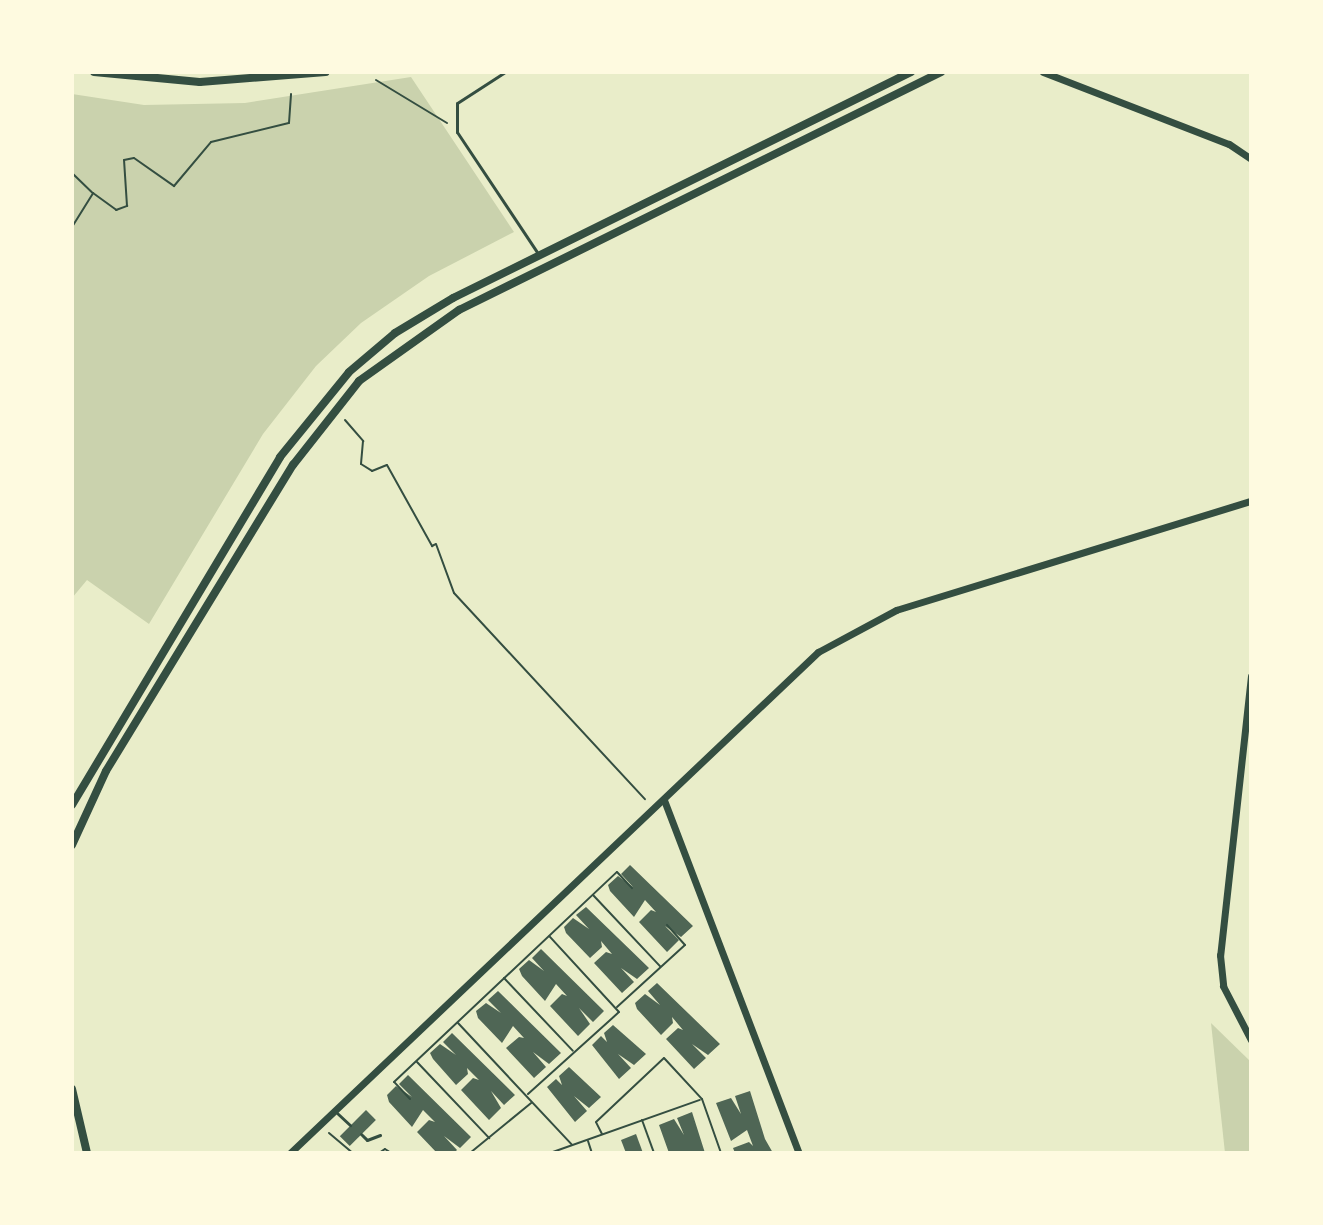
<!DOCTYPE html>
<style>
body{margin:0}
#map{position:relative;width:1323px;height:1225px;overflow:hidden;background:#e9edc9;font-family:"PT Sans",sans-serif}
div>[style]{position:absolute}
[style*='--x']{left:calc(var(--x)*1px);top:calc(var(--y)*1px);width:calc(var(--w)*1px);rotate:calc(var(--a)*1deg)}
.green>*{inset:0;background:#cad2ad}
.building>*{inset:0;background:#4f6655;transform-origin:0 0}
.path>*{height:2px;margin:-1px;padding:0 1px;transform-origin:1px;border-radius:1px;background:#344e41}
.service>*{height:3px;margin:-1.5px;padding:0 1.5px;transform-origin:1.5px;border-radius:1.5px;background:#344e41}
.tertiary>*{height:7px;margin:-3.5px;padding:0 3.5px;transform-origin:3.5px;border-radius:3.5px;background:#344e41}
.secondary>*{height:8px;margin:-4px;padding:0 4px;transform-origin:4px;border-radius:4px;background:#344e41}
span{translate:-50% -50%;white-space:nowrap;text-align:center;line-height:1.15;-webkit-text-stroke:6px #fefae0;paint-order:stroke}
.frame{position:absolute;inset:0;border:74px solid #fefae0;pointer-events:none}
</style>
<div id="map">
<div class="green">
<div style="clip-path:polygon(411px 77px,514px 232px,429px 276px,361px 323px,316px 366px,263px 434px,149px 624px,87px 580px,72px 598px,72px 94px,144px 105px,245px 103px)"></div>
<div style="clip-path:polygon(1211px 1023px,1251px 1062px,1251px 1153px,1225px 1153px)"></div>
</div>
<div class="building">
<div style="clip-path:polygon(630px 865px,693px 926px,681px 937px,665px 926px,679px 940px,667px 952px,639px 922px,651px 910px,656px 912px,645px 900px,634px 917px,610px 891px,608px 885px,618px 876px,633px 887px,621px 874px)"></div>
<div style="clip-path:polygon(586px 907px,649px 968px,637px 979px,621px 968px,634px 982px,622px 993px,594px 963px,606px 952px,612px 954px,601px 941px,602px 947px,590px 958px,566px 933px,564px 927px,573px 918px,589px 929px,576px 915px)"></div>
<div style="clip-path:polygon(541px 949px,604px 1011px,593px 1022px,579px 1008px,590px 1024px,578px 1036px,550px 1006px,562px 994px,567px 996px,556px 984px,545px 1001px,522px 976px,519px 969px,529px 960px,544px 971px,532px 958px)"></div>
<div style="clip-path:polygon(657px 983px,720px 1044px,708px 1055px,692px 1044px,706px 1058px,694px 1069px,666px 1039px,678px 1028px,683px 1030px,672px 1017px,673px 1023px,661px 1035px,637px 1009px,635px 1003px,645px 994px,660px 1005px,648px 991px)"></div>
<div style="clip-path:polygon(498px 991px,561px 1053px,549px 1064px,533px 1052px,546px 1067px,534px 1078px,506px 1048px,519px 1037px,524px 1038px,513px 1026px,502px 1043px,478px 1018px,476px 1011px,486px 1003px,501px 1013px,488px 1000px)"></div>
<div style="clip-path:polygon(613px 1025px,646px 1054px,634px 1065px,618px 1054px,631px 1068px,619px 1079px,592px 1045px,601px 1036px,607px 1042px,604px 1033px)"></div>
<div style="clip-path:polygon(452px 1033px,515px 1095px,504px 1105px,491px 1091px,501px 1108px,489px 1120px,461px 1090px,473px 1078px,479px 1080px,467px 1068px,468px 1074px,456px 1085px,433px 1059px,430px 1053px,440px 1044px,456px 1055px,443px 1042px)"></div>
<div style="clip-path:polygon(569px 1067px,601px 1097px,589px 1108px,574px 1096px,587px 1111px,575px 1122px,547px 1087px,556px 1079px,562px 1085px,559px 1076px)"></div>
<div style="clip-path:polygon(408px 1075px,471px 1137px,460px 1148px,444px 1136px,457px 1150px,454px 1153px,437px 1153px,417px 1132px,429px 1120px,435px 1122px,423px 1110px,412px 1127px,389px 1102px,387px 1095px,396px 1086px,412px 1097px,399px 1084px)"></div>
<div style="clip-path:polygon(750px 1091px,765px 1139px,773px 1153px,735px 1153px,733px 1148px,749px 1142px,753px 1146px,747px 1130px,731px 1141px,716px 1103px,731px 1098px,741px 1114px,735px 1096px)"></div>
<div style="left:366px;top:1110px;width:14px;height:37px;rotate:45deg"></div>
<div style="clip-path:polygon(692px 1112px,705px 1153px,669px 1153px,659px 1125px,674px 1119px,684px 1135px,677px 1118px)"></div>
<div style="clip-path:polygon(636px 1134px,643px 1153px,626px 1153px,621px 1140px)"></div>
</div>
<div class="path">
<div style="--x:376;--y:80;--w:83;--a:31.2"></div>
<div style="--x:72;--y:173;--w:28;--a:44"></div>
<div style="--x:72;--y:227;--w:40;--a:-58"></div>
<div style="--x:93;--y:193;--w:29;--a:36"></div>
<div style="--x:116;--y:210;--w:12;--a:-20"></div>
<div style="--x:127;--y:206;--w:46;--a:-93.7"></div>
<div style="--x:124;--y:160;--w:10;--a:-11"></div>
<div style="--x:134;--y:158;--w:49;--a:35"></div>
<div style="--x:174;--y:186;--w:57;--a:-49.9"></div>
<div style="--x:211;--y:142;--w:80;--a:-13.7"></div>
<div style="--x:289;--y:123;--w:29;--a:-86"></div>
<div style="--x:345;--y:420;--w:28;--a:49"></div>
<div style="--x:363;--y:441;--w:23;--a:95"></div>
<div style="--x:361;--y:464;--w:13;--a:32"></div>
<div style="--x:372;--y:471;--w:16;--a:-22"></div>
<div style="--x:387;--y:465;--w:93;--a:60.9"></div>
<div style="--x:432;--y:546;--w:4;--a:-27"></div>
<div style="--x:436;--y:544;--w:52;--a:69.8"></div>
<div style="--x:454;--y:593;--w:281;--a:47.2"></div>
<div style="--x:593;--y:895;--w:98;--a:46.7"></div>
<div style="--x:504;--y:978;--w:100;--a:46.6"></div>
<div style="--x:617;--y:1007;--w:92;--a:-42.4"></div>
<div style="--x:685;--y:945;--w:27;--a:-132"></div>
<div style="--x:458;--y:1023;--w:167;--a:46.9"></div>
<div style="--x:417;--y:1062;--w:105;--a:46.5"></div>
<div style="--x:528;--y:1094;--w:122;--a:-42"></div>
<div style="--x:619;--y:1012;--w:103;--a:-132.6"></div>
<div style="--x:410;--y:1099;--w:23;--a:-133"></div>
<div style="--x:394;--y:1082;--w:306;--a:-43.3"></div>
<div style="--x:617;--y:872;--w:22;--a:47"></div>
<div style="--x:642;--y:1120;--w:35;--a:70"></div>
<div style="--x:329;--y:1133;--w:31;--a:40"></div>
<div style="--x:602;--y:1134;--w:13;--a:-117"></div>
<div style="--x:596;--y:1122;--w:93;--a:-43.3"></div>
<div style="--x:664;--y:1058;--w:56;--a:47.2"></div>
<div style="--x:702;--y:1099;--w:57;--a:70.6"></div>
<div style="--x:588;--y:1141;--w:13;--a:72"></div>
<div style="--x:362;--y:1153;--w:3;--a:0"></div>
<div style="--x:379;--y:1153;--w:7;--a:-34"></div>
<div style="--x:385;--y:1149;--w:7;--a:34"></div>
<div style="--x:470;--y:1153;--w:79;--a:-39.3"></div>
<div style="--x:550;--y:1153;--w:159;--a:-19.5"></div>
</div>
<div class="service">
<div style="--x:505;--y:72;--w:57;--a:147.1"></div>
<div style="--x:457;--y:103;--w:29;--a:90"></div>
<div style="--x:457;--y:132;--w:144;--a:56.3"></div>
<div style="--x:337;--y:1113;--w:18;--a:43"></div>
<div style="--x:361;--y:1134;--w:8;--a:45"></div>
<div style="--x:367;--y:1140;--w:14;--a:-21"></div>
</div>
<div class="tertiary">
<div style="--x:1043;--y:72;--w:199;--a:21.2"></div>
<div style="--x:1229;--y:144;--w:27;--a:34"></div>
<div style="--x:1251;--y:676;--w:281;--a:96.3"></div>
<div style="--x:1220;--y:955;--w:31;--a:84"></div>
<div style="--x:1223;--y:986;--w:61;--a:62.6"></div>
<div style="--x:664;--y:800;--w:378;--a:69.1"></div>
<div style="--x:290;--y:1153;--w:728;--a:-43.5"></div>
<div style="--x:818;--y:652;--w:89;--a:-28.3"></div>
<div style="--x:896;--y:610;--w:371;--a:-17.1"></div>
</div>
<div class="secondary">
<div style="--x:94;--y:72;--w:106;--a:5.4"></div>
<div style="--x:200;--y:82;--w:126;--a:-4.5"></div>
<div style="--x:72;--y:805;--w:405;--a:-59.1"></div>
<div style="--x:280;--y:457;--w:109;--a:-50.9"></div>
<div style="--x:349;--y:372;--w:60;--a:-40.3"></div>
<div style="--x:395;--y:333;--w:68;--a:-31.1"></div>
<div style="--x:453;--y:298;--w:511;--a:-26.26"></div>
<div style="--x:72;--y:845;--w:81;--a:-65.3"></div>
<div style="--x:106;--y:771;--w:359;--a:-58.6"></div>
<div style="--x:293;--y:465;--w:107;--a:-51.8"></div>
<div style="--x:359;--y:381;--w:123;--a:-35.4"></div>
<div style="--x:459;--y:310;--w:538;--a:-26.28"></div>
<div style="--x:72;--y:1089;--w:66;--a:76.8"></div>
</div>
<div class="frame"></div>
</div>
